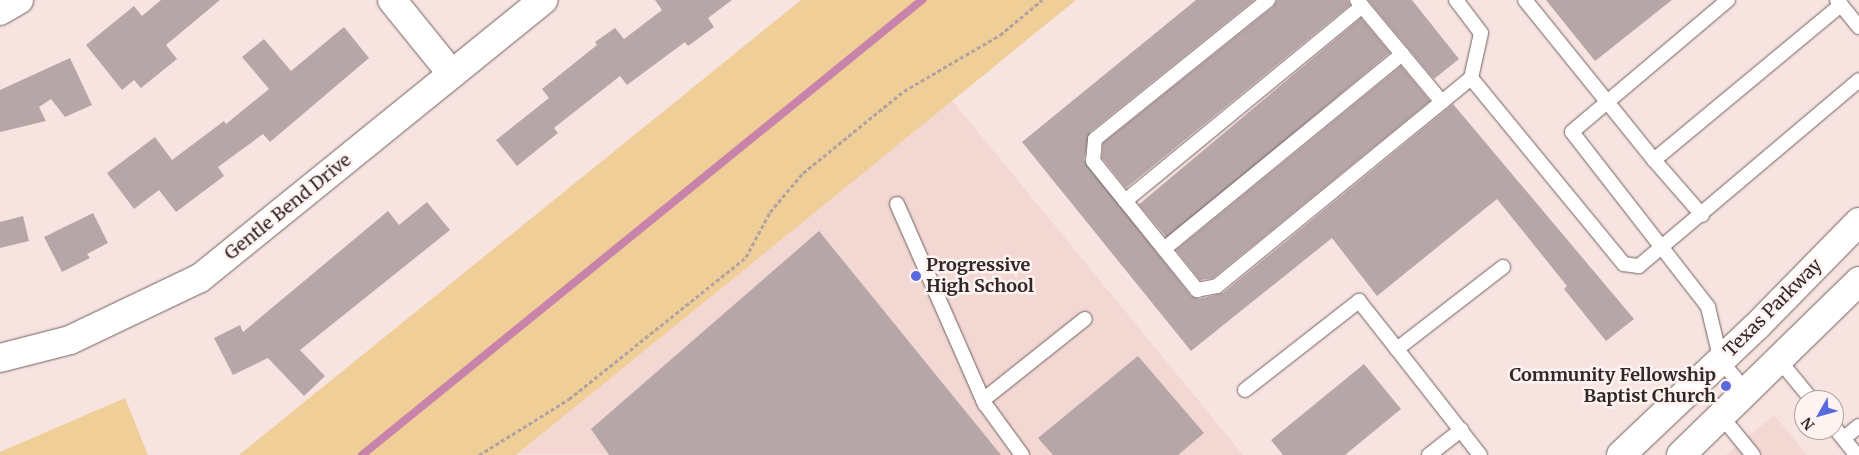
<!DOCTYPE html>
<style>
body{margin:0}
#map{position:relative;width:1859px;height:455px;overflow:hidden;background:#f7e4e1;font-family:Merriweather,serif}
div>[style]{position:absolute}
[style*='--x']{left:calc(var(--x)*1px);top:calc(var(--y)*1px);width:calc(var(--w)*1px);rotate:calc(var(--a)*1deg)}
.built>*{inset:0;background:#f2d7d2}
.green>*{inset:0;background:#f0ce98}
.stream>*{height:8px;margin:-4px;padding:0 4px;transform-origin:4px;border-radius:4px;background:#c883aa}
.building>*{inset:0;background:#b7a6a8;transform-origin:0 0}
.path>*{height:3px;margin-top:-1.5px;transform-origin:0;background:repeating-linear-gradient(90deg,#b1a3a0 0 4px,transparent 0 6.5px)}
.roads{filter:drop-shadow(0 0 1px #6f605d) drop-shadow(0 0 1px #6f605d)}
.service>*{height:14px;margin:-7px;padding:0 7px;transform-origin:7px;border-radius:7px;background:#fff}
.minor>*{height:28px;margin:-14px;padding:0 14px;transform-origin:14px;border-radius:14px;background:#fff}
.primary>*{height:28px;margin:-14px;padding:0 14px;transform-origin:14px;border-radius:14px;background:#fff}
.dots>*{width:14px;height:14px;translate:-50% -50%;box-sizing:border-box;border:2px solid #fff3f1;border-radius:50%}
span{translate:-50% -50%;white-space:nowrap;text-align:center;line-height:1.15;-webkit-text-stroke:5px #fff3f1;paint-order:stroke}
.street-label{font-size:18px;color:#302927}
.poi-label{font-size:18px;color:#302927;font-weight:700}
.left{translate:0 -50%;text-align:left}
.right{translate:-100% -50%;text-align:right}
.north{position:absolute;left:1794px;top:390px;width:50px;height:50px;box-sizing:border-box;background:#fff3f1;border:1px solid #aca2a0;border-radius:50%;rotate:232deg;font-size:14px;font-weight:700;line-height:20px;text-align:center;color:#302927}
.north::after{content:'';display:block;margin:auto;width:18px;height:22px;background:#5969e0;clip-path:polygon(50% 0,100% 100%,50% 72%,0 100%)}
</style>
<div id="map">
<div class="built">
<div style="clip-path:polygon(951px 99px,1243px 455px,518px 454px)"></div>
<div style="clip-path:polygon(1774px 415px,1807px 455px,1726px 455px)"></div>
</div>
<div class="green">
<div style="clip-path:polygon(801px 0,1076px 0,516px 455px,239px 455px)"></div>
<div style="clip-path:polygon(125px 398px,148px 455px,0 455px,0 452px)"></div>
</div>
<div class="stream">
<div style="--x:362;--y:455;--w:722;--a:-39.09"></div>
</div>
<div class="building">
<div style="clip-path:polygon(161px 0,220px 0,166px 45px,177px 59px,141px 88px,134px 80px,122px 90px,86px 45px,134px 6px,142px 16px)"></div>
<div style="clip-path:polygon(655px 0,732px 0,708px 18px,714px 27px,688px 46px,685px 42px,627px 85px,620px 76px,554px 128px,558px 133px,517px 166px,496px 140px,549px 98px,542px 89px,597px 45px,595px 42px,615px 28px,624px 39px,662px 10px)"></div>
<div style="clip-path:polygon(1196px 0,1254px 0,1090px 132px,1084px 160px,1191px 296px,1199px 299px,1223px 293px,1453px 104px,1634px 319px,1606px 341px,1564px 289px,1567px 286px,1497px 199px,1377px 296px,1332px 238px,1191px 351px,1022px 142px)"></div>
<div style="clip-path:polygon(1277px 0,1348px 0,1350px 5px,1126px 188px,1102px 158px,1103px 143px,1273px 7px)"></div>
<div style="clip-path:polygon(1368px 0,1412px 0,1459px 59px,1434px 79px)"></div>
<div style="clip-path:polygon(1546px 0,1672px 0,1595px 61px)"></div>
<div style="left:1361px;top:18px;width:45px;height:290px;rotate:50deg"></div>
<div style="clip-path:polygon(344px 27px,369px 58px,270px 142px,263px 134px,218px 167px,224px 176px,176px 212px,159px 190px,134px 209px,107px 173px,155px 137px,172px 160px,224px 121px,226px 124px,269px 89px,242px 57px,264px 39px,291px 71px)"></div>
<div style="clip-path:polygon(70px 58px,92px 105px,65px 117px,51px 99px,39px 107px,46px 121px,0 132px,0 90px)"></div>
<div style="clip-path:polygon(1401px 66px,1430px 101px,1213px 278px,1200px 280px,1176px 250px)"></div>
<div style="clip-path:polygon(427px 202px,450px 230px,300px 350px,325px 376px,304px 396px,268px 358px,233px 375px,214px 338px,240px 325px,243px 332px,388px 211px,399px 225px)"></div>
<div style="clip-path:polygon(93px 213px,108px 243px,87px 254px,90px 258px,62px 272px,44px 237px)"></div>
<div style="clip-path:polygon(23px 216px,29px 241px,0 248px,0 222px)"></div>
<div style="clip-path:polygon(819px 231px,1001px 455px,609px 455px,591px 429px)"></div>
<div style="clip-path:polygon(1138px 356px,1204px 433px,1178px 455px,1053px 455px,1038px 438px)"></div>
<div style="clip-path:polygon(1364px 364px,1401px 409px,1345px 455px,1283px 455px,1271px 440px)"></div>
</div>
<div class="path">
<div style="--x:479;--y:455;--w:106;--a:-31.9"></div>
<div style="--x:569;--y:399;--w:227;--a:-38.7"></div>
<div style="--x:746;--y:257;--w:51;--a:-61.9"></div>
<div style="--x:770;--y:212;--w:51;--a:-49.8"></div>
<div style="--x:803;--y:173;--w:130;--a:-39.1"></div>
<div style="--x:904;--y:91;--w:111;--a:-30.3"></div>
<div style="--x:1000;--y:35;--w:55;--a:-39.8"></div>
</div>
<div class="roads">
<div class="service">
<div style="--x:1268;--y:0;--w:222;--a:141.2"></div>
<div style="--x:1095;--y:139;--w:22;--a:95"></div>
<div style="--x:1093;--y:161;--w:166;--a:51.1"></div>
<div style="--x:1197;--y:290;--w:20;--a:-11"></div>
<div style="--x:1217;--y:286;--w:328;--a:-39.3"></div>
<div style="--x:1357;--y:0;--w:133;--a:50.2"></div>
<div style="--x:1456;--y:0;--w:41;--a:52.9"></div>
<div style="--x:1481;--y:33;--w:46;--a:102.5"></div>
<div style="--x:1471;--y:78;--w:241;--a:50.6"></div>
<div style="--x:1624;--y:264;--w:15;--a:8"></div>
<div style="--x:1639;--y:266;--w:288;--a:-40.2"></div>
<div style="--x:1525;--y:0;--w:206;--a:51.1"></div>
<div style="--x:1654;--y:160;--w:243;--a:-39.7"></div>
<div style="--x:1728;--y:0;--w:204;--a:139.8"></div>
<div style="--x:1572;--y:132;--w:222;--a:52.1"></div>
<div style="--x:1708;--y:307;--w:56;--a:76.5"></div>
<div style="--x:1721;--y:361;--w:40;--a:50"></div>
<div style="--x:1837;--y:0;--w:35;--a:51"></div>
<div style="--x:1654;--y:160;--w:73;--a:48.9"></div>
<div style="--x:1125;--y:201;--w:307;--a:-39.4"></div>
<div style="--x:897;--y:204;--w:219;--a:66.3"></div>
<div style="--x:985;--y:404;--w:63;--a:54"></div>
<div style="--x:1164;--y:249;--w:308;--a:-39.3"></div>
<div style="--x:1779;--y:360;--w:52;--a:50.5"></div>
<div style="--x:1245;--y:390;--w:145;--a:-38"></div>
<div style="--x:1359;--y:301;--w:61;--a:51.6"></div>
<div style="--x:983;--y:400;--w:130;--a:-38.5"></div>
<div style="--x:1722;--y:417;--w:49;--a:50.8"></div>
<div style="--x:1834;--y:427;--w:36;--a:51"></div>
<div style="--x:1844;--y:438;--w:19;--a:-39"></div>
<div style="--x:1429;--y:455;--w:41;--a:-38"></div>
<div style="--x:1480;--y:455;--w:135;--a:-128.1"></div>
<div style="--x:1397;--y:349;--w:134;--a:-37.7"></div>
</div>
<div class="minor">
<div style="--x:392;--y:0;--w:95;--a:51"></div>
<div style="--x:0;--y:11;--w:22;--a:-30"></div>
<div style="--x:0;--y:358;--w:72;--a:-14.4"></div>
<div style="--x:70;--y:340;--w:144;--a:-25.5"></div>
<div style="--x:200;--y:278;--w:442;--a:-39"></div>
</div>
<div class="primary">
<div style="--x:1621;--y:455;--w:186;--a:-43.5"></div>
<div style="--x:1756;--y:327;--w:147;--a:-45.6"></div>
<div style="--x:1681;--y:455;--w:249;--a:-44.3"></div>
</div>
</div>
<div class="dots">
<div style="left:916px;top:276px;background:#5969e0"></div>
<div style="left:1726px;top:386px;background:#5969e0"></div>
</div>
<div class="street-label">
<span style="left:288px;top:207px;rotate:-39deg">Gentle Bend Drive</span>
<span style="left:1773px;top:308px;rotate:-45deg">Texas Parkway</span>
</div>
<div class="poi-label">
<span class="left" style="left:926px;top:276px">Progressive<br>High School</span>
<span class="right" style="left:1716px;top:386px">Community Fellowship<br>Baptist Church</span>
</div>
<div class="north">N</div>
</div>
